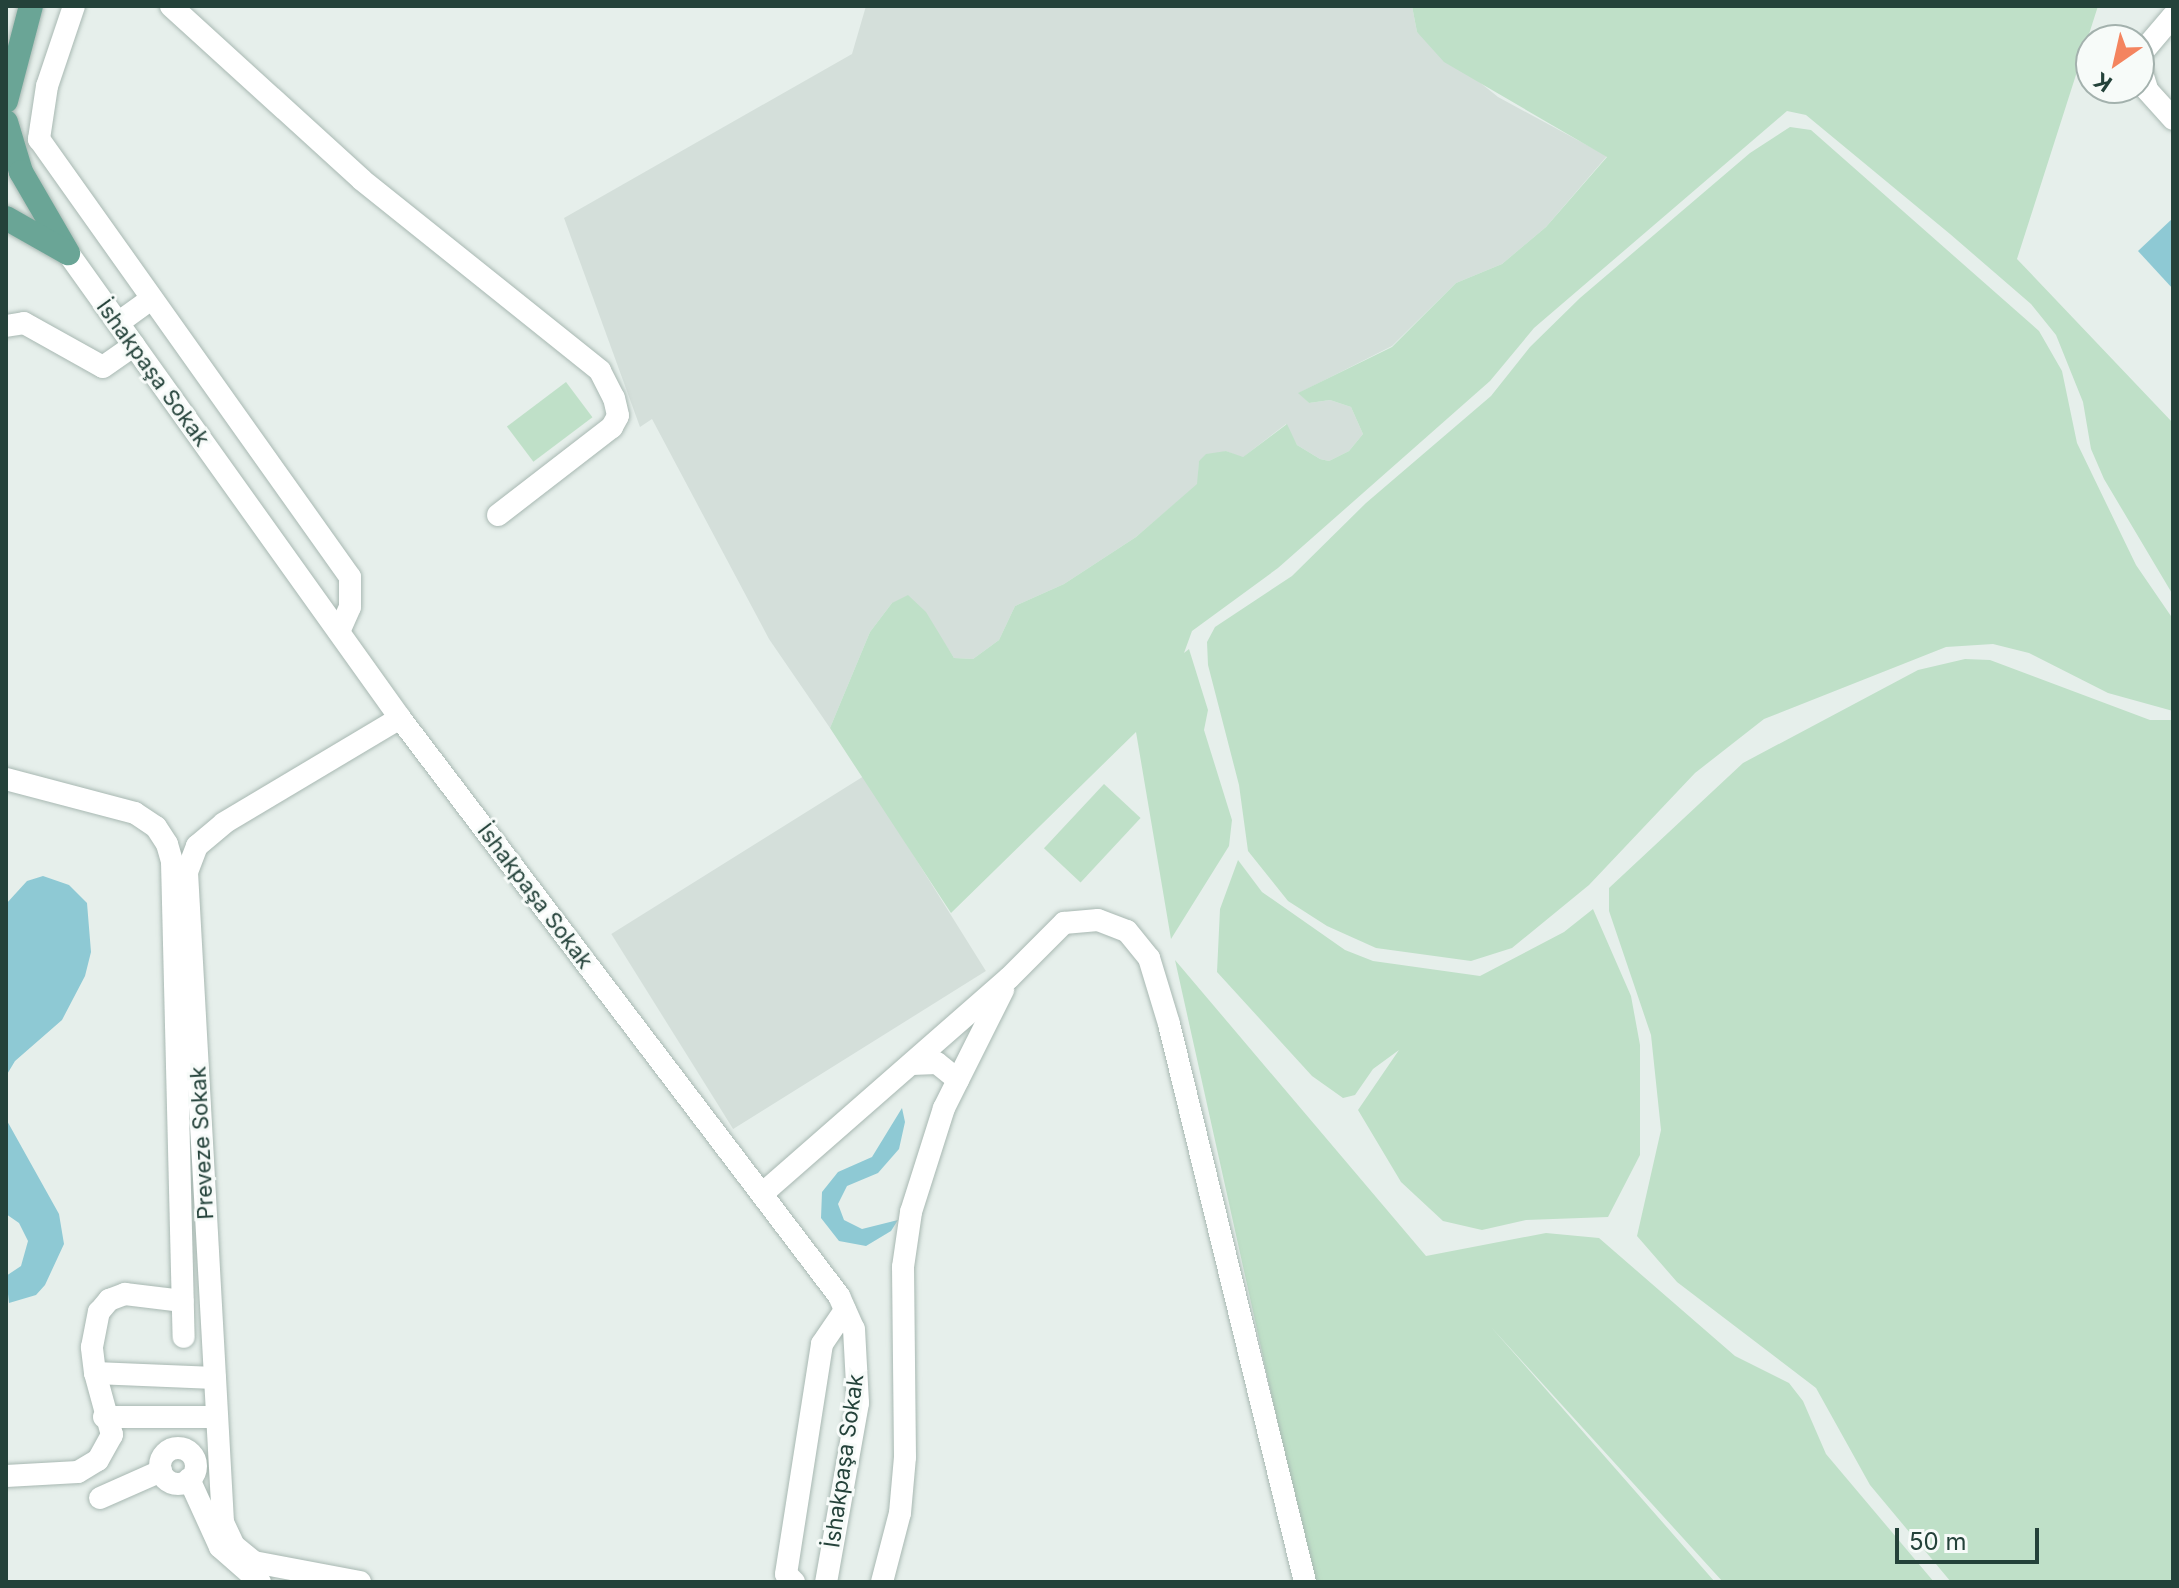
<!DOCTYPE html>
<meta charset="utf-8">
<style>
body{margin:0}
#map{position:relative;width:2179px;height:1588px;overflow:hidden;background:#e6efeb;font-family:Inter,sans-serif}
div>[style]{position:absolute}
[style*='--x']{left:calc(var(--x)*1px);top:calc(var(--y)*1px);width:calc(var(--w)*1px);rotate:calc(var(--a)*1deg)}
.built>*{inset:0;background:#d4dfda;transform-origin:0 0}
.green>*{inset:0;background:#bfe0c8;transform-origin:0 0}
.water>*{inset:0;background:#8ec9d4}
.roads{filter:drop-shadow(0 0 2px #a8b8b2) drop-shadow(0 0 2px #a8b8b2)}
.minor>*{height:22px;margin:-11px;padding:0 11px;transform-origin:11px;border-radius:11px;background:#fff}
.minor>.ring{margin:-11px;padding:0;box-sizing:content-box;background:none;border:22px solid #fff;border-radius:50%}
.major>*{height:24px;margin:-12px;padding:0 12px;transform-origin:12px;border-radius:12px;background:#6aa596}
span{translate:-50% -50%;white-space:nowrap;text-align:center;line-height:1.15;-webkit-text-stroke:6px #f7fbf9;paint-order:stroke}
.street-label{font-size:22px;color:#24423a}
.frame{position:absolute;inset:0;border:8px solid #24423a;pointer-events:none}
.north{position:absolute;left:2075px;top:24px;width:80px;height:80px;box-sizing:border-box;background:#f7fbf9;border:2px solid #a3b1ad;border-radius:50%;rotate:214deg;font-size:22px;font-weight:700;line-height:32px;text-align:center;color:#24423a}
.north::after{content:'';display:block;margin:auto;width:28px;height:36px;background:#f4845f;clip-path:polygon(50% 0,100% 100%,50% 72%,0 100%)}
.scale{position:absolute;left:1895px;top:1528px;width:144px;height:36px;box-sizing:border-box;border:4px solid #24423a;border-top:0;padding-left:10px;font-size:24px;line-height:28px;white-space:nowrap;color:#24423a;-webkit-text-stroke:6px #f7fbf9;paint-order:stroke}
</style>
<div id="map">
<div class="built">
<div style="clip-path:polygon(866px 6px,1412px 6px,1417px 32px,1498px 97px,1607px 156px,1546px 227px,1502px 264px,1456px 283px,1392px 346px,1299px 393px,1309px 403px,1330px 400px,1351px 407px,1363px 434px,1349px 451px,1329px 461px,1320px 459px,1297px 445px,1286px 424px,1242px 458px,1226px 451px,1199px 461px,1198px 484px,1136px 537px,1064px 584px,1015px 606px,999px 640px,973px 659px,954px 658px,943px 641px,892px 603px,870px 632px,830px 728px,769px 639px,652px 419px,640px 427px,564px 218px,852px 54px)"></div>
<div style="left:864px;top:776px;width:230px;height:298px;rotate:58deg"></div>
</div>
<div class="green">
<div style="clip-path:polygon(1412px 6px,2098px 6px,2017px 259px,2173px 423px,2173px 595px,2104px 479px,2091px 449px,2083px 402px,2056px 335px,2031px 304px,1950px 234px,1806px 115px,1787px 111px,1534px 328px,1490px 381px,1278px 568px,1192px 631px,1184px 653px,1189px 649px,1208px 710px,1204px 730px,1232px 820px,1229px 846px,1171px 939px,1136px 732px,951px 913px,830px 728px,870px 632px,892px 603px,908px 595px,926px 612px,954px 658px,973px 659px,999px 640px,1015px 606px,1064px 584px,1136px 537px,1197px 484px,1199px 461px,1206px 454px,1226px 451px,1243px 457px,1287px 424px,1297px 445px,1320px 459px,1329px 461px,1349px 451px,1363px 434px,1351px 407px,1330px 400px,1309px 403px,1298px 393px,1392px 347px,1456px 283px,1502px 264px,1546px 227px,1607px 157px,1444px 62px,1417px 32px)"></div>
<div style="clip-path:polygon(1790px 127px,1811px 130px,2039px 331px,2062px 371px,2077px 443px,2136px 565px,2173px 619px,2173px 711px,2108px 693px,2029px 653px,1993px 644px,1946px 647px,1764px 719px,1695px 773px,1589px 885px,1512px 948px,1471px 961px,1376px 948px,1327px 926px,1288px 901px,1248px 851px,1239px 785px,1208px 665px,1207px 642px,1215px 627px,1292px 576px,1366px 503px,1491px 396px,1530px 347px,1580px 298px,1750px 153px)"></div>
<div style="left:566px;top:382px;width:44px;height:74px;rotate:53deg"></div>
<div style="clip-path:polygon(1965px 659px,1990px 660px,2150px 720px,2173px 720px,2173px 1582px,1951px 1582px,1870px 1485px,1816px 1388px,1677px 1282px,1637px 1236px,1661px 1130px,1651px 1035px,1609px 911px,1609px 888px,1743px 763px,1918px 670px)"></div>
<div style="left:1104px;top:784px;width:50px;height:88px;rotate:43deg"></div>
<div style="clip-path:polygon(1238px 860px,1262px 892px,1345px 950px,1373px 961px,1480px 976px,1564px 932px,1593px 909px,1631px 996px,1640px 1045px,1640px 1155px,1608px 1217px,1526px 1220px,1482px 1230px,1443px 1221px,1401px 1182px,1358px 1110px,1399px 1050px,1373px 1069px,1355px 1095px,1343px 1098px,1312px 1076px,1217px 972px,1220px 909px)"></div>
<div style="clip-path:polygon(1175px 960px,1426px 1256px,1546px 1233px,1599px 1238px,1735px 1356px,1789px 1383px,1803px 1401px,1826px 1454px,1934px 1582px,1723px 1582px,1491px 1327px,1715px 1582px,1313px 1582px)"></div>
</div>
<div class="water">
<div style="clip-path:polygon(2173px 218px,2173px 289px,2138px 251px)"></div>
<div style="clip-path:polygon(43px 876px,69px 885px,87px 903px,91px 952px,85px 976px,62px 1020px,15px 1061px,6px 1076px,6px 904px,27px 881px)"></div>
<div style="clip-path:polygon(902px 1108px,905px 1122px,899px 1149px,878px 1173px,847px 1186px,838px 1204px,844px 1220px,862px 1229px,898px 1220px,891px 1231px,866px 1246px,839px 1241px,821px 1218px,822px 1192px,838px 1172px,872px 1157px)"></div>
<div style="clip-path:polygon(6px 1119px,59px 1214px,64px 1244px,45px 1285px,36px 1295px,9px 1303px,6px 1276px,21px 1266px,28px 1241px,19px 1223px,6px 1214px)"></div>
</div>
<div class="roads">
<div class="minor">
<div style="--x:74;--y:6;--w:84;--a:108.6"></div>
<div style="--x:47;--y:86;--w:54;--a:98.6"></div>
<div style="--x:39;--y:139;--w:537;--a:54.62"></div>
<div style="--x:350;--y:577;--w:30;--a:90"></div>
<div style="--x:350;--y:607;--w:27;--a:114"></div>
<div style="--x:171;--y:6;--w:258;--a:42.3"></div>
<div style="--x:362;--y:180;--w:305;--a:38.7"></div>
<div style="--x:600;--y:371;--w:30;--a:63"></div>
<div style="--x:614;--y:398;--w:18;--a:77"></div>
<div style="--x:618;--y:416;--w:13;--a:119"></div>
<div style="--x:612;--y:427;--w:144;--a:142.3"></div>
<div style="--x:2139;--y:56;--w:52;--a:-49.6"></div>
<div style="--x:2139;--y:63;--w:28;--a:73"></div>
<div style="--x:2147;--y:90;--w:39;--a:48"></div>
<div style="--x:68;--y:253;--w:571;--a:54.47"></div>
<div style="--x:400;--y:718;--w:726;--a:52.78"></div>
<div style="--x:839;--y:1296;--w:36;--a:66"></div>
<div style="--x:854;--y:1329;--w:74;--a:86.9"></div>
<div style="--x:858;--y:1403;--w:182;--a:100.1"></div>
<div style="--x:118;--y:323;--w:39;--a:-36"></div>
<div style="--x:6;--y:326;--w:18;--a:-9"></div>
<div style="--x:24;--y:323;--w:90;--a:29.1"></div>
<div style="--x:103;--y:367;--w:38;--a:-35"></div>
<div style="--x:6;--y:779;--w:133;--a:14.8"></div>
<div style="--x:135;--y:813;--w:25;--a:34"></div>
<div style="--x:156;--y:827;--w:20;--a:57"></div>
<div style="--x:167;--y:844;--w:19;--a:74"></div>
<div style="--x:172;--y:862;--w:475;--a:88.6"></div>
<div style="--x:912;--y:1064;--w:25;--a:-2"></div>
<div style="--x:937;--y:1063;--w:27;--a:39"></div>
<div style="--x:762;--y:1194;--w:328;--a:-41.2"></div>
<div style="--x:1009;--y:978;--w:78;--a:-45"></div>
<div style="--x:1064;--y:923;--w:34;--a:-5"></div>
<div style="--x:1098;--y:920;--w:31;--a:21"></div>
<div style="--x:1127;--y:931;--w:35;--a:51"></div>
<div style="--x:1149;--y:958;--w:69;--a:73.1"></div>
<div style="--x:1169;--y:1024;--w:574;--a:76.3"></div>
<div style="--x:95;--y:1373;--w:120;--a:2.4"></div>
<div style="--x:104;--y:1417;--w:113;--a:0"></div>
<div class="ring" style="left:160px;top:1448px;width:14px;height:14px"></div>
<div style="--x:6;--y:1476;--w:72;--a:-3.2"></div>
<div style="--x:78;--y:1472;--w:23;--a:-31"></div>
<div style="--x:98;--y:1460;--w:29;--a:-61"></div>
<div style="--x:112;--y:1435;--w:64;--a:-105.3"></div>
<div style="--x:95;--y:1373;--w:26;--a:-97"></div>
<div style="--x:92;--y:1347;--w:36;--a:-79"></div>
<div style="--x:99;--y:1312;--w:16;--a:-50"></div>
<div style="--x:109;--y:1300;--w:17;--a:-21"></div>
<div style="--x:125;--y:1294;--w:58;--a:6.9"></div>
<div style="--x:189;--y:1479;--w:75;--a:65.5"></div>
<div style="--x:220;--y:1547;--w:53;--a:41.2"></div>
<div style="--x:100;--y:1498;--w:67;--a:-23.9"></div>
<div style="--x:360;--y:1582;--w:108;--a:-169.3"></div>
<div style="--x:254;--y:1562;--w:26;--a:-141"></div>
<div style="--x:234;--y:1546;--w:26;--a:-115"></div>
<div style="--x:223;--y:1522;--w:651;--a:-93.17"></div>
<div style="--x:187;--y:872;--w:28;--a:-69"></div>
<div style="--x:197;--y:846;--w:35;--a:-40"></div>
<div style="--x:224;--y:823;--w:205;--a:-30.8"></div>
<div style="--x:794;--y:1582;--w:11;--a:-135"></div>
<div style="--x:786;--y:1574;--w:233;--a:-81.1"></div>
<div style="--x:822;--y:1344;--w:41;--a:-55.9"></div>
<div style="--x:882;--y:1582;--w:71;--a:-75.4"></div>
<div style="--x:900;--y:1513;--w:56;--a:-84.9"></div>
<div style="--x:905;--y:1457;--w:190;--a:-90.6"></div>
<div style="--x:903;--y:1267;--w:56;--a:-81.7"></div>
<div style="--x:911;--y:1212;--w:109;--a:-72.4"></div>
<div style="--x:944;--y:1108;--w:132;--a:-63.4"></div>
</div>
<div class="major">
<div style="--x:6;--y:101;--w:98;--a:-75.3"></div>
<div style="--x:6;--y:122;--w:52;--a:73.3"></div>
<div style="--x:21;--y:172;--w:94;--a:59.9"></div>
<div style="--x:6;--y:218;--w:69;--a:29.5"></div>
</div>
</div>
<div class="street-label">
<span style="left:153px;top:373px;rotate:54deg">İshakpaşa Sokak</span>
<span style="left:535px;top:896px;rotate:53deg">İshakpaşa Sokak</span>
<span style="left:202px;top:1143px;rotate:-93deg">Preveze Sokak</span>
<span style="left:844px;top:1461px;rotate:-82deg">İshakpaşa Sokak</span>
</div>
<div class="frame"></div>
<div class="north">K</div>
<div class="scale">50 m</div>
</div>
